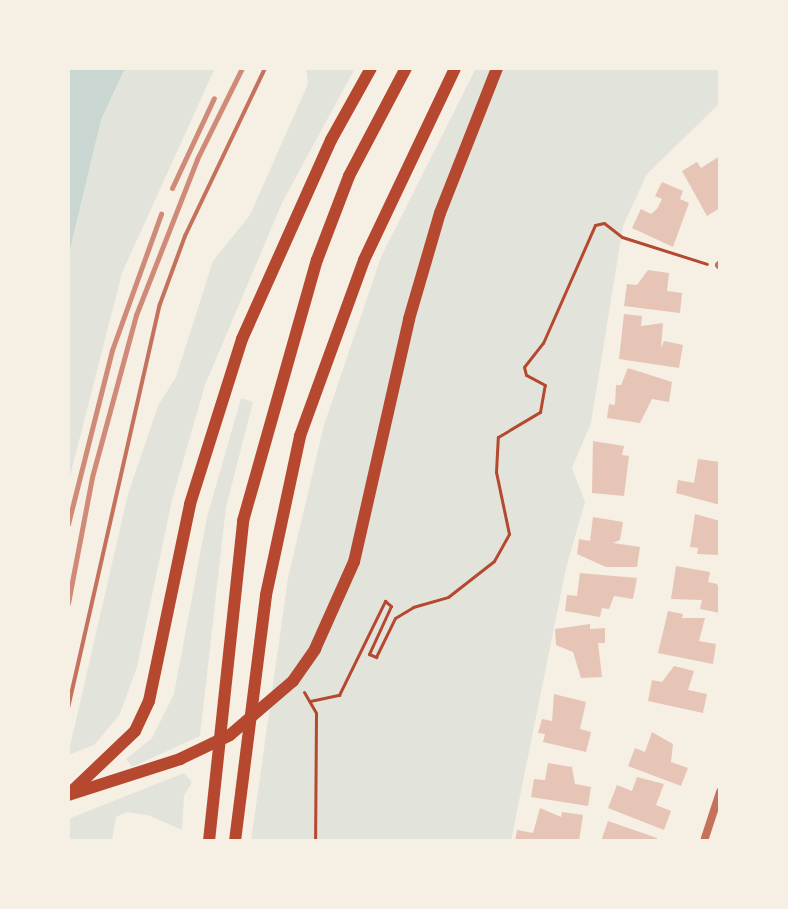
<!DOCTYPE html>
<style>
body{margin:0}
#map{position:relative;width:788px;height:909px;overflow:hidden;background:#f6efe4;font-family:"Source Serif 4",serif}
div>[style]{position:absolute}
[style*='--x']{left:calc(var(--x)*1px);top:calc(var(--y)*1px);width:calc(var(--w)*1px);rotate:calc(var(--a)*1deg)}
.green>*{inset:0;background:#e2e4dc}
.water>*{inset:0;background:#c9d6d2}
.building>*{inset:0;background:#e6c5b7}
.path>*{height:3px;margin:-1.5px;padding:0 1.5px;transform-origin:1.5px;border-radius:1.5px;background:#b5482f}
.service>*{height:4px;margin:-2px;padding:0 2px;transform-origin:2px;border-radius:2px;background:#c5725c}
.minor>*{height:8px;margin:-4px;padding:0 4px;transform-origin:4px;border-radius:4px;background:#c5725c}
.primary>*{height:12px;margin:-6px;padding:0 6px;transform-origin:6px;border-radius:6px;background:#b5482f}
.rail>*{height:5px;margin:-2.5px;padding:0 2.5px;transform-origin:2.5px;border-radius:2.5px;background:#cf8b77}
span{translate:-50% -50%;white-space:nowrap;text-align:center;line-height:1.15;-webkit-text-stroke:6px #f6efe4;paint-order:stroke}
.frame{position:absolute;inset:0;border:70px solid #f6efe4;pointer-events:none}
</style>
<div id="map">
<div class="green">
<div style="clip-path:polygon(125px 68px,215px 68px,122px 273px,68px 484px,68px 258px,101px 120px)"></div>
<div style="clip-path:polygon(306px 68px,355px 68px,282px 203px,205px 385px,172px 500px,137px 667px,120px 714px,94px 745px,68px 755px,128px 494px,158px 406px,176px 377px,213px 261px,250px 215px,308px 84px)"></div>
<div style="clip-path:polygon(476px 68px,720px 68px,720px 103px,647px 174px,623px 226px,591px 423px,572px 468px,585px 502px,566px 568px,511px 841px,251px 841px,288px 578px,324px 425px,381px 257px)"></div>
<div style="clip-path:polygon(241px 398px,253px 402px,226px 507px,200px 736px,132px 767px,126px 759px,152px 738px,174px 694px,207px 517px)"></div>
<div style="clip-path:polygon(184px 773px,192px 782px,184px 796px,182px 830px,148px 815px,126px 812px,116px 817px,112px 841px,68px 841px,68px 819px)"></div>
</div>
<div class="water">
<div style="clip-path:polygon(68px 68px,125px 68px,101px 120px,68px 258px)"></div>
</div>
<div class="building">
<div style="clip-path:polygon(720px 156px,720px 208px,707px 216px,682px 171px,697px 162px,701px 168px)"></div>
<div style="clip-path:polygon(662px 182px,683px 191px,680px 199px,689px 203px,673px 247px,632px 228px,641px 209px,651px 214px,657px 209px,662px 199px,655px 196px)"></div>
<div style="clip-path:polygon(648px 270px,669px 273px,667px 291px,682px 293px,680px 313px,624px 306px,627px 284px,637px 285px)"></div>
<div style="clip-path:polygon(624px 314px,642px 316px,641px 326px,663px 323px,661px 348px,664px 341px,683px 345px,679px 368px,619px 359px)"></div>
<div style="clip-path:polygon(628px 368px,672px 382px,669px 402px,652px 399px,640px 423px,607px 418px,609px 404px,615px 405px,616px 385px,621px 385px)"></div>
<div style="clip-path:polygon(593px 441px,624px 446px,622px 455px,629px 456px,624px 496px,592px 493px)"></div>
<div style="clip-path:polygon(698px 459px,720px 462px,720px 505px,676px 493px,678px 480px,694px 483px)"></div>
<div style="clip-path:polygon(695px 514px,720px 521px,720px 555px,697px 554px,698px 548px,690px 547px)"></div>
<div style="clip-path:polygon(593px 517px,623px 522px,620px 540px,613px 543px,640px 547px,637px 567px,606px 567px,577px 554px,579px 539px,590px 541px)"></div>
<div style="clip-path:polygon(676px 566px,710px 572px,708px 582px,717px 584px,720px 592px,720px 613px,700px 609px,702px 600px,671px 599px)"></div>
<div style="clip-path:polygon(580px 573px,637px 578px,633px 599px,614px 596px,609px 609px,602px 608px,600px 617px,565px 611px,567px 595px,577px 596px)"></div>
<div style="clip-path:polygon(668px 611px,683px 614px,682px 618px,705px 618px,699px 641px,716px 644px,713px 664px,658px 653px)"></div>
<div style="clip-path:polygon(590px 624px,590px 629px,605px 628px,605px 643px,598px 643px,602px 677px,581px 678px,573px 652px,556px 645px,555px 629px)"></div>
<div style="clip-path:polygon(674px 666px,694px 671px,688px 690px,707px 694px,703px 713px,648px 701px,652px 680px,662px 682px)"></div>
<div style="clip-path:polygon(554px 694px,586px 702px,580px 729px,591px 732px,586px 752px,543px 742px,545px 734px,538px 733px,542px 719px,552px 721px)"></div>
<div style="clip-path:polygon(652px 732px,673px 744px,671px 762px,688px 768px,681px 786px,628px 766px,635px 748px,645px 752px)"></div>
<div style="clip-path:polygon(548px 763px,572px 767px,575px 784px,591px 787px,588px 806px,531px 797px,534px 779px,545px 780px)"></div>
<div style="clip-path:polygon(637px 777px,664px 784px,656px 805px,671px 811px,664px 830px,608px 808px,617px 785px,632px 791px)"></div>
<div style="clip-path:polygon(540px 808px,561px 817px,562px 812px,583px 815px,579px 841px,515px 841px,517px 830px,533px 833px)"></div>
<div style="clip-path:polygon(608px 821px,657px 838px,657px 841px,601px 841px)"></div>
</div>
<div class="path">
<div style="--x:304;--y:692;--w:24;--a:60"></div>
<div style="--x:316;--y:713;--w:128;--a:90.4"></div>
<div style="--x:310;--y:701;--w:30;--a:-12"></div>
<div style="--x:339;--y:695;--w:105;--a:-63.9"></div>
<div style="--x:385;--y:601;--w:8;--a:40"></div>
<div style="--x:391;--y:606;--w:53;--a:114.6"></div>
<div style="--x:369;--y:654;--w:8;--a:23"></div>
<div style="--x:376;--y:657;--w:43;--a:-64"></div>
<div style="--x:395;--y:618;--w:21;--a:-31"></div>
<div style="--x:413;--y:607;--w:36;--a:-16"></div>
<div style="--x:448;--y:597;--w:58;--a:-38"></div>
<div style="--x:494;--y:561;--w:31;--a:-61"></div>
<div style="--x:509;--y:534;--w:63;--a:-101.8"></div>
<div style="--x:496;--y:472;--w:35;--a:-87"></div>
<div style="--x:498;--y:437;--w:49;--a:-30.8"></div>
<div style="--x:540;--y:412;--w:27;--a:-80"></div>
<div style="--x:545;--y:385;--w:21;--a:-152"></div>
<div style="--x:526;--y:375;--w:8;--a:-104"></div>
<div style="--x:524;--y:367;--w:31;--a:-52"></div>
<div style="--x:543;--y:343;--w:129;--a:-66.2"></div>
<div style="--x:595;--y:225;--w:9;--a:-13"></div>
<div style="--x:604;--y:223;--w:23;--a:38"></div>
<div style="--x:622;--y:237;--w:89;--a:17.6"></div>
</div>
<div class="service">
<div style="--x:68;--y:708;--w:414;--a:-77.2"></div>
<div style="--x:160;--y:304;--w:72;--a:-69.8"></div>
<div style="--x:185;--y:236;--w:186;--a:-64.5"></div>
</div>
<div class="minor">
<div style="--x:719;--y:265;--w:1;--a:45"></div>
<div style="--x:704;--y:841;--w:52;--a:-71.9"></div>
</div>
<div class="primary">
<div style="--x:70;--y:793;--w:90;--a:-43.6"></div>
<div style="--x:135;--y:731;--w:33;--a:-65"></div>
<div style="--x:149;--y:701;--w:201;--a:-78.2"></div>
<div style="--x:190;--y:504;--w:173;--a:-72.5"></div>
<div style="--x:242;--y:339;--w:218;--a:-65.9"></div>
<div style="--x:331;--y:140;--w:82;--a:-60.9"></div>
<div style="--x:68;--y:795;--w:118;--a:-17.8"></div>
<div style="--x:180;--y:759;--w:55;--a:-25.6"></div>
<div style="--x:230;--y:735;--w:83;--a:-40.6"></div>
<div style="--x:293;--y:681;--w:39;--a:-55"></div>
<div style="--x:315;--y:649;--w:95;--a:-65.9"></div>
<div style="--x:354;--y:562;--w:249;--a:-77.2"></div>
<div style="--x:409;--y:319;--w:110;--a:-73.7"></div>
<div style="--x:440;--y:213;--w:156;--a:-68.5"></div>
<div style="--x:209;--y:841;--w:322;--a:-83.9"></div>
<div style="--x:243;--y:521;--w:271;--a:-74.2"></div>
<div style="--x:317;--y:260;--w:90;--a:-69.1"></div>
<div style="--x:349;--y:176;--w:122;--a:-62.2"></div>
<div style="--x:235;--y:841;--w:248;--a:-82.8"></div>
<div style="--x:266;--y:595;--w:163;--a:-77.9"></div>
<div style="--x:300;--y:436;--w:187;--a:-70"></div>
<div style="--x:364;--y:260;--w:212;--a:-64.6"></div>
</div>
<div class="rail">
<div style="--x:172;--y:188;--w:99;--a:-65"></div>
<div style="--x:68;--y:524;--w:179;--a:-75.8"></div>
<div style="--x:112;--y:350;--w:145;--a:-70.2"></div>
<div style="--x:68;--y:603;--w:128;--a:-79.2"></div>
<div style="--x:92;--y:477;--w:168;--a:-74.8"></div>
<div style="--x:136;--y:315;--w:168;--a:-68.6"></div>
<div style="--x:197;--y:159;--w:102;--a:-63.7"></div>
</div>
<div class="frame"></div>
</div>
